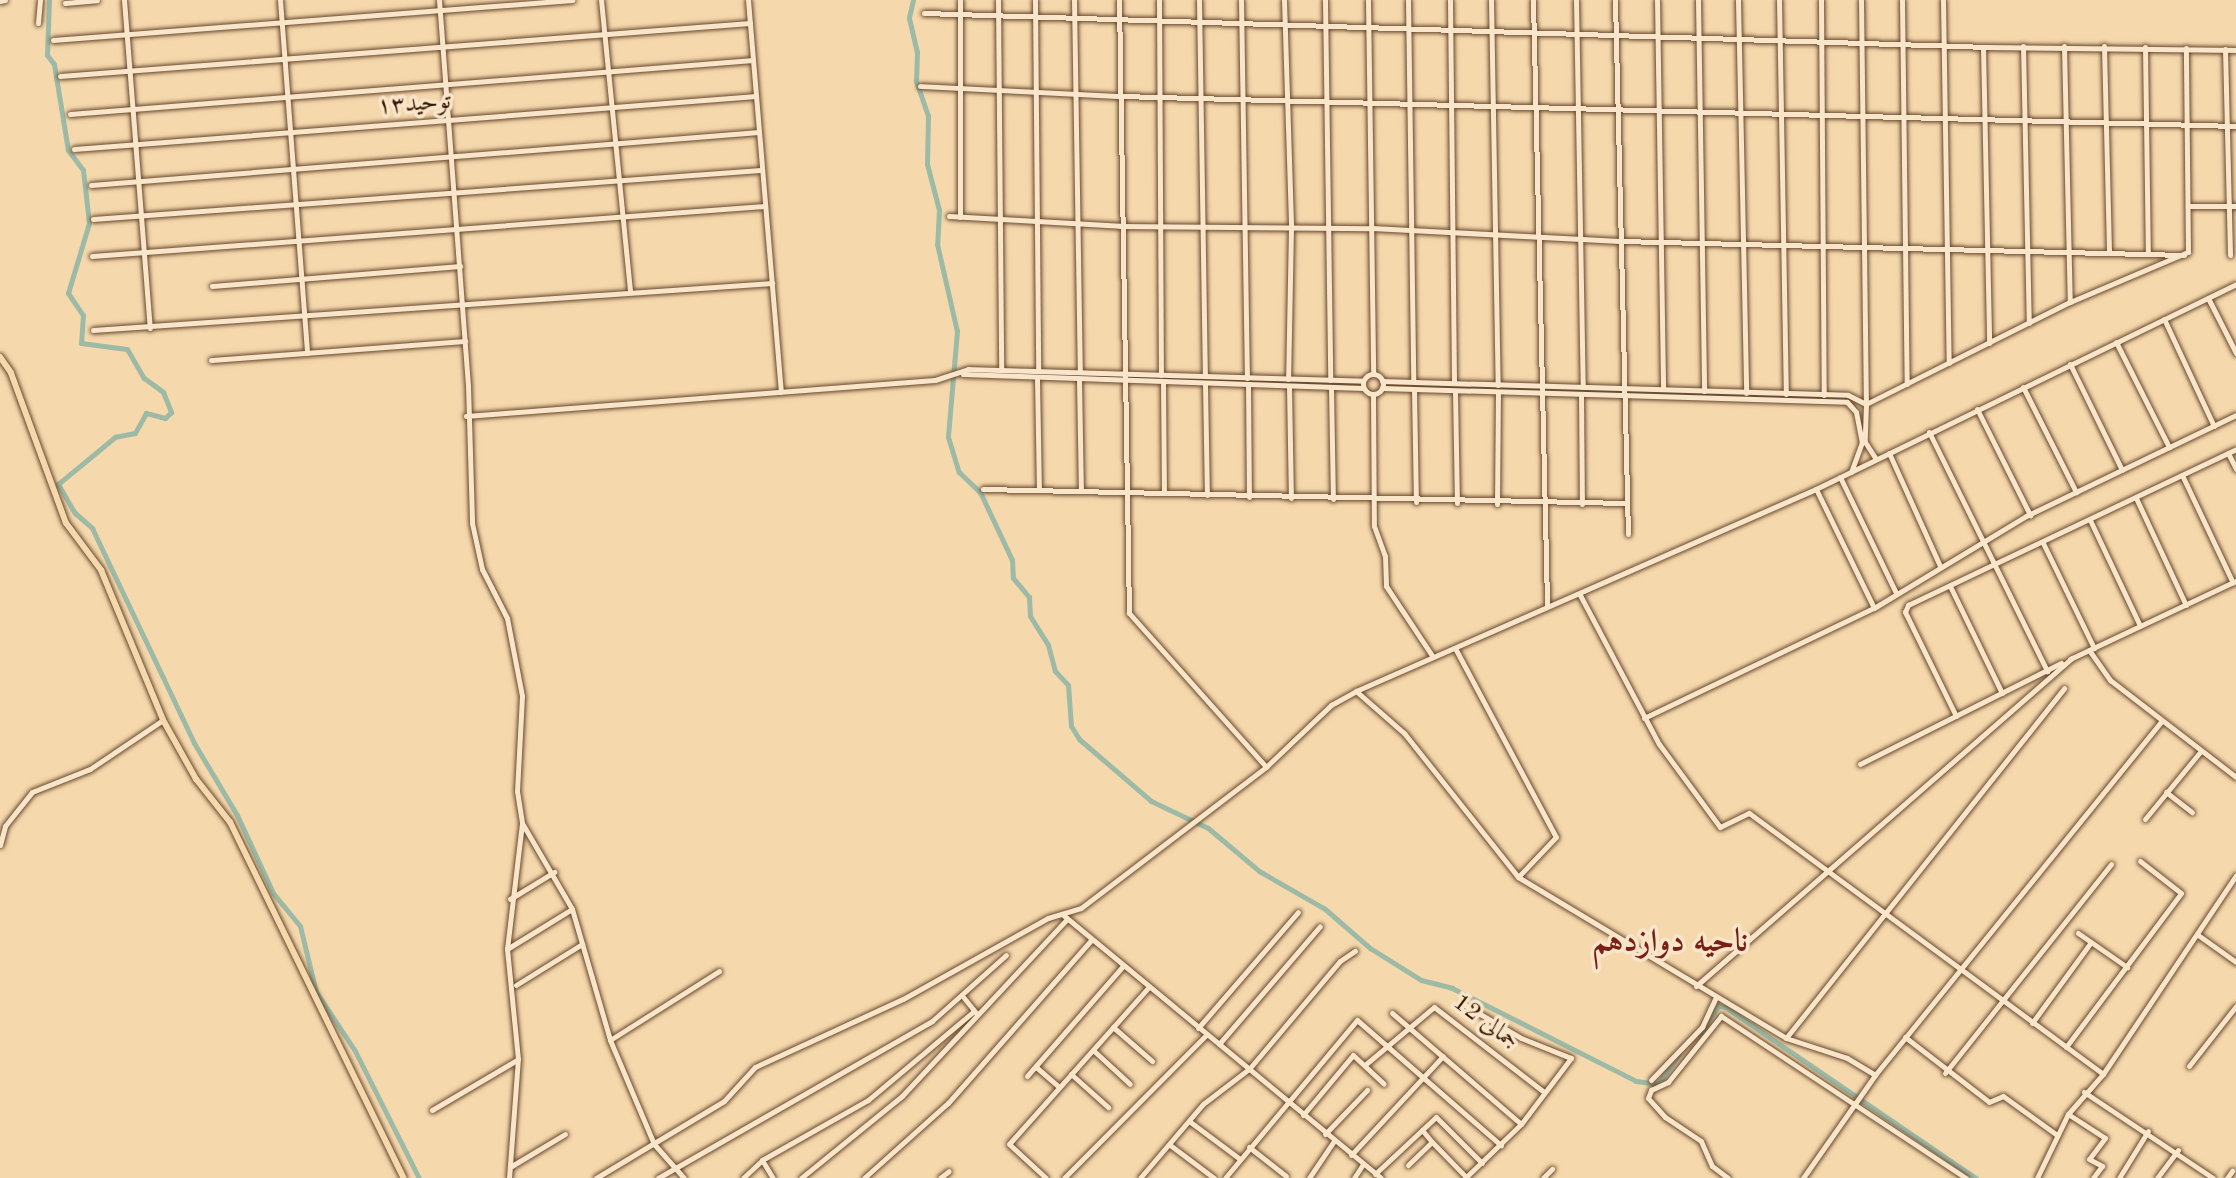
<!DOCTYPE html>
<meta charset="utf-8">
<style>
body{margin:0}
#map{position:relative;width:2236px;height:1178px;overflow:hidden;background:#f6d8ad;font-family:"Old Standard TT",Amiri,serif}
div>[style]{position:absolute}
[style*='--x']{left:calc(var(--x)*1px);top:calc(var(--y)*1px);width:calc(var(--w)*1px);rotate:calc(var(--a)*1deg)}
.canal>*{height:5px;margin:-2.5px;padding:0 2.5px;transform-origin:2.5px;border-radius:2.5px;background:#9dbaa6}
.roads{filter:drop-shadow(0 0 2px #66482c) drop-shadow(0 0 2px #66482c)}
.minor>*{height:5px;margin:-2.5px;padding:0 2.5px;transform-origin:2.5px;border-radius:2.5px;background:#f9e6ca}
.minor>.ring{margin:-2.5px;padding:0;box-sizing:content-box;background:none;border:5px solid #f9e6ca;border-radius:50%}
.major>*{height:6px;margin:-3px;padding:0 3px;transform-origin:3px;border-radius:3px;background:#f6d8ad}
span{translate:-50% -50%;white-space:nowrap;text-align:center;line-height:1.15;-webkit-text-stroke:7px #f9e6ca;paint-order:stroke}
.street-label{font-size:24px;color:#361801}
.district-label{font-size:32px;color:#7a1f14;font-weight:700}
</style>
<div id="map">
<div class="canal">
<div style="--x:49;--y:0;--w:55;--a:92.1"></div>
<div style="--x:47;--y:55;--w:11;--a:52"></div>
<div style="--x:54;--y:64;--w:87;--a:80.8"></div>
<div style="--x:68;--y:150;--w:25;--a:53"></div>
<div style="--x:83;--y:170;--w:53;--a:83.5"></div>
<div style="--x:89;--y:223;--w:73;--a:106.7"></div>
<div style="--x:68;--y:293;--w:27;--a:56"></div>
<div style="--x:83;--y:315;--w:28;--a:94"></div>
<div style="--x:81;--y:343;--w:46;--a:7.4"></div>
<div style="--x:127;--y:349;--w:34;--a:60"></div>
<div style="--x:144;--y:378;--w:24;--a:36"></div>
<div style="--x:163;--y:392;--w:22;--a:68"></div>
<div style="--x:171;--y:412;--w:8;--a:135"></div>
<div style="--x:165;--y:418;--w:20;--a:-165"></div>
<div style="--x:146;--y:413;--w:23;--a:119"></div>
<div style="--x:135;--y:433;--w:20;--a:169"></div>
<div style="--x:115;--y:437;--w:74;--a:140.5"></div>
<div style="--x:58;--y:484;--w:34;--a:60"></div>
<div style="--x:75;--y:513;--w:23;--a:41"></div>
<div style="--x:92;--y:528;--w:238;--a:64.6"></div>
<div style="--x:194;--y:743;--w:84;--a:59.2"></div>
<div style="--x:237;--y:815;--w:86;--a:65.2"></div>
<div style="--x:273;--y:893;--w:43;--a:50.7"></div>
<div style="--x:300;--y:926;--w:68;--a:76.4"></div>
<div style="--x:316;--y:992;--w:71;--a:56.5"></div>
<div style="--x:355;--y:1051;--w:142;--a:63.3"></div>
<div style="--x:913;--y:0;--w:18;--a:103"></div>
<div style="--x:909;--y:18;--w:35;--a:77"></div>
<div style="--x:917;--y:52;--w:29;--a:92"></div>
<div style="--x:916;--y:81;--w:37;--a:71"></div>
<div style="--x:928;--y:116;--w:48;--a:91.2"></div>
<div style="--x:927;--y:164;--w:48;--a:75.4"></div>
<div style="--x:939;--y:210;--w:34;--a:93"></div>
<div style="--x:937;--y:244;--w:89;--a:77.1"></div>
<div style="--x:957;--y:331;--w:106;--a:94.9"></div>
<div style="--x:948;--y:437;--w:37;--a:73"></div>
<div style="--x:959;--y:472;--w:29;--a:44"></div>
<div style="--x:980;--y:492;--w:75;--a:64.8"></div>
<div style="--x:1012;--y:560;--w:18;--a:87"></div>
<div style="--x:1013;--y:578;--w:25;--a:50"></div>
<div style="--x:1029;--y:597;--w:19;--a:87"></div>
<div style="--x:1030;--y:616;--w:34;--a:58"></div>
<div style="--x:1048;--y:645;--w:27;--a:75"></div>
<div style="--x:1055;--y:671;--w:19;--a:47"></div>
<div style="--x:1068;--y:685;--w:41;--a:85.8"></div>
<div style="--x:1071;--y:726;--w:15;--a:58"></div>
<div style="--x:1079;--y:739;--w:95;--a:40.7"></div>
<div style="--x:1151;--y:801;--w:63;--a:25.3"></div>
<div style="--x:1208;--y:828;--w:67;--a:40.1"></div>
<div style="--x:1259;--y:871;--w:76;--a:29.9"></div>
<div style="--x:1325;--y:909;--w:60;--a:40.9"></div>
<div style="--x:1370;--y:948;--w:60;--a:32.1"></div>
<div style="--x:1421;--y:980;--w:32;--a:14"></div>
<div style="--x:1452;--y:988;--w:206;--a:26.8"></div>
<div style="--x:1636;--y:1081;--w:22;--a:8"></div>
<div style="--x:1658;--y:1084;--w:38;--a:-55"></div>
<div style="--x:1698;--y:1034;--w:34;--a:-54"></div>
<div style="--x:1718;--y:1006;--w:7;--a:8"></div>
<div style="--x:1725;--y:1007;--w:304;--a:34.3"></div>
</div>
<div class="roads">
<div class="minor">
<div style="--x:124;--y:0;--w:329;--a:85.5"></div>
<div style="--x:280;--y:0;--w:354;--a:85.6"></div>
<div style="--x:439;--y:0;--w:386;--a:85.7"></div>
<div style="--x:468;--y:385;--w:138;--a:88.3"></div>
<div style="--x:472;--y:523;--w:47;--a:77.7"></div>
<div style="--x:482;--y:569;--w:55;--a:63"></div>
<div style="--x:507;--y:618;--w:79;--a:79.1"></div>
<div style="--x:522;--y:696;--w:95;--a:93"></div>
<div style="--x:517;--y:791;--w:32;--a:81"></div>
<div style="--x:522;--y:823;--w:99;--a:59.8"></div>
<div style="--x:572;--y:909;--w:136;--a:73.8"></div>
<div style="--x:610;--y:1040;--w:113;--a:67.1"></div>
<div style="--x:654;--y:1144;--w:45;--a:48.6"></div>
<div style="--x:601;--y:0;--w:293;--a:84.3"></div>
<div style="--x:748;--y:0;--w:393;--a:85.2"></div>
<div style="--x:960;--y:0;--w:217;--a:90"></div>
<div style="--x:998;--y:0;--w:370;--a:89.5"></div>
<div style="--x:1035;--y:0;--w:370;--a:89.5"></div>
<div style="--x:1074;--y:0;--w:372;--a:89.1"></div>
<div style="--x:1119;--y:0;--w:613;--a:89.07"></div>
<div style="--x:1129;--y:613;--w:206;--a:48.3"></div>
<div style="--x:1159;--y:0;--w:375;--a:89.7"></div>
<div style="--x:1199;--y:0;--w:376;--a:89.1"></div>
<div style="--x:1241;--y:0;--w:378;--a:89.1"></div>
<div style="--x:1284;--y:0;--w:228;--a:88.2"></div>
<div style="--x:1291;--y:228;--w:151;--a:91.1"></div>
<div style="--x:1325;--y:0;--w:380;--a:89.2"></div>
<div style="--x:1368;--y:0;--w:374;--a:89.2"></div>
<div style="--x:1408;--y:0;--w:381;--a:89.2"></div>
<div style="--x:1450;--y:0;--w:383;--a:89.4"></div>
<div style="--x:1491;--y:0;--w:385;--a:89"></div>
<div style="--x:1533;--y:0;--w:605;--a:88.67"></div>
<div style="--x:1576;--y:0;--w:387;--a:89"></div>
<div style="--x:1615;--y:0;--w:534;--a:88.61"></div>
<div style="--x:1657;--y:0;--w:389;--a:89.1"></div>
<div style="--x:1698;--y:0;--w:391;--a:89.1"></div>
<div style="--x:1738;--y:0;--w:393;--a:88.8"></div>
<div style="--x:1779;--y:0;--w:394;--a:89"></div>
<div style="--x:1821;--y:0;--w:395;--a:89.6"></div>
<div style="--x:1861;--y:0;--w:404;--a:89.3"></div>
<div style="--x:1866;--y:404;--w:228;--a:-26.6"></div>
<div style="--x:2070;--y:302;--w:128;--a:-23"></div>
<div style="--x:2188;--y:252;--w:204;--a:-90.6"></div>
<div style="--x:1902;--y:0;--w:384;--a:89.3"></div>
<div style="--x:1943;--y:0;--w:363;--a:89.1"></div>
<div style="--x:0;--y:1;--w:5;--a:-11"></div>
<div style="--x:65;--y:3;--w:32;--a:-5"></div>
<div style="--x:924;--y:13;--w:1065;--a:1.83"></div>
<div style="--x:1988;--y:47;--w:248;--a:0.7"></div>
<div style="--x:38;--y:23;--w:23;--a:-85"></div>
<div style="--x:53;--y:40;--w:521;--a:-4.41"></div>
<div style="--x:2023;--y:46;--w:277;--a:88.8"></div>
<div style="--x:2064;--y:46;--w:256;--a:88.7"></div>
<div style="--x:2104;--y:46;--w:207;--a:88.6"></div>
<div style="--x:1983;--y:47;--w:296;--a:88.8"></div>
<div style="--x:2145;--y:47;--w:207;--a:89.2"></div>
<div style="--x:2225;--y:49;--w:206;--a:88.6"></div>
<div style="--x:60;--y:76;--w:692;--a:-4.39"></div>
<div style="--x:920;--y:86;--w:200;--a:2.9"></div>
<div style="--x:1120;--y:96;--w:1116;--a:1.54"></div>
<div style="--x:70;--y:114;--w:685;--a:-4.52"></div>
<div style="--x:74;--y:149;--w:684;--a:-4.44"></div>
<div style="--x:91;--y:185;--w:670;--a:-4.54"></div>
<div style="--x:2190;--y:206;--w:46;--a:0"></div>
<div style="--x:949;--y:216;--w:171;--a:3.3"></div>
<div style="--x:1120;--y:226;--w:252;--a:0.5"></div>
<div style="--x:1372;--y:228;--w:248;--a:3"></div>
<div style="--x:1620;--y:241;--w:564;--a:1.42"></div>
<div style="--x:93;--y:219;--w:671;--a:-4.19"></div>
<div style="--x:92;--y:256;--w:675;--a:-4.25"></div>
<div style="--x:212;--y:286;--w:249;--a:-4.6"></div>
<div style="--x:2208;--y:298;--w:62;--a:63"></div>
<div style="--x:2164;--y:319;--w:118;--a:65"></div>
<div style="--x:93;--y:330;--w:681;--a:-3.96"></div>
<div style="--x:2116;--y:342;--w:118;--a:63.2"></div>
<div style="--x:211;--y:360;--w:255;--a:-4.3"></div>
<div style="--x:2070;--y:364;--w:118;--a:63.9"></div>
<div class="ring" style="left:1363px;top:374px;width:15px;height:15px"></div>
<div style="--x:963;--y:374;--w:400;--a:2"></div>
<div style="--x:1037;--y:378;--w:111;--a:89"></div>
<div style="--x:1079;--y:380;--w:110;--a:89"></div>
<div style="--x:1382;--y:381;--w:466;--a:1.7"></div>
<div style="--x:1848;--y:395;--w:20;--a:27"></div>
<div style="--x:1866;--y:404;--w:38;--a:92"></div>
<div style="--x:1865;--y:442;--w:20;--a:57"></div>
<div style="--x:1163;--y:382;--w:111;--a:89.5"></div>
<div style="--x:1205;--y:384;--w:111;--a:89"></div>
<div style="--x:1248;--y:385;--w:112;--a:89.5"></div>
<div style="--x:1289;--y:387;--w:111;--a:89"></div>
<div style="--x:2023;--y:387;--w:118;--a:63.2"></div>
<div style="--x:1331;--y:388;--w:111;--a:89"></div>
<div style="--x:1382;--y:388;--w:465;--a:1.7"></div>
<div style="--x:1847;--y:402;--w:13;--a:48"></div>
<div style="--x:1856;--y:412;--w:31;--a:79"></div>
<div style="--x:1862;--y:442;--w:32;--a:110"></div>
<div style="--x:1414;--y:390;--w:112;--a:89"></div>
<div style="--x:1455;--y:391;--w:112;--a:89"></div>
<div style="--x:1373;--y:395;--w:131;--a:89.6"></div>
<div style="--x:1374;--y:526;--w:32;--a:70"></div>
<div style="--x:1385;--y:556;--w:30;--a:88"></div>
<div style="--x:1386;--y:586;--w:85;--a:56.5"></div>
<div style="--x:1581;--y:395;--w:109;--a:89.5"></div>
<div style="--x:1977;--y:409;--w:119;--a:63.4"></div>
<div style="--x:466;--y:416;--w:470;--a:-4.4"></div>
<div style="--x:935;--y:380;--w:35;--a:-18"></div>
<div style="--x:968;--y:369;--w:395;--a:1.7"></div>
<div style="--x:1929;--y:432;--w:267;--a:63.7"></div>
<div style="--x:1889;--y:453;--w:124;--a:65.7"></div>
<div style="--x:2228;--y:453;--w:18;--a:63"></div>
<div style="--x:2182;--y:475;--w:119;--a:64.7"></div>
<div style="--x:1840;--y:477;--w:127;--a:64.2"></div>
<div style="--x:983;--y:489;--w:644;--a:1.25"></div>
<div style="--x:1816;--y:489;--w:132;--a:64"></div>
<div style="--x:2136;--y:498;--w:118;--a:65"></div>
<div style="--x:1497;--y:504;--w:111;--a:-89.5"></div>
<div style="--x:2090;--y:520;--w:117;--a:64.7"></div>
<div style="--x:2043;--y:543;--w:117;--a:64.1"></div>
<div style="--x:1950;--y:586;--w:119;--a:64.1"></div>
<div style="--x:1580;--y:595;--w:169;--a:62.1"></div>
<div style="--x:1659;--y:744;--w:103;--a:53.7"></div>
<div style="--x:1720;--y:827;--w:32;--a:-26"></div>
<div style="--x:1749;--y:813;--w:440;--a:36.4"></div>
<div style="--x:1455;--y:648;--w:214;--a:61.9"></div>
<div style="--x:1556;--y:837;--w:55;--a:133.5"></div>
<div style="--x:2089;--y:650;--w:37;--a:55"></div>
<div style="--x:2110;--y:680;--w:159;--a:37.6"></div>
<div style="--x:2070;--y:659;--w:183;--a:-25.2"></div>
<div style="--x:1356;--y:691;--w:64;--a:41.2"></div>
<div style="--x:1404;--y:733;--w:184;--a:51.6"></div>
<div style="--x:1518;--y:877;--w:313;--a:31"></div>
<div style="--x:1786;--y:1038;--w:64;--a:18.2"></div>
<div style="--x:1847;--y:1058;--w:33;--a:31"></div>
<div style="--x:1956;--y:716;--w:116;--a:-116.1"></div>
<div style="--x:1905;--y:612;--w:8;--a:-67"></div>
<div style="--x:1908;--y:605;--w:363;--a:-25.4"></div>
<div style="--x:1644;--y:718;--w:255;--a:-25.6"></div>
<div style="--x:1874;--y:608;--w:178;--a:-31.2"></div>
<div style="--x:2026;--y:516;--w:233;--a:-25.7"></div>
<div style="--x:1860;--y:764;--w:225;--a:-26.7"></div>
<div style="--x:2166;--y:792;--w:33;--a:38"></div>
<div style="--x:2145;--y:819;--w:87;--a:-50.6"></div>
<div style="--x:0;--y:845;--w:20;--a:-75"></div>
<div style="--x:5;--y:826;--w:43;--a:-51.5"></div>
<div style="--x:32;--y:792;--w:62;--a:-21.6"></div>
<div style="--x:90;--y:769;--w:88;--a:-33.9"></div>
<div style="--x:510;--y:899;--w:52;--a:-31.5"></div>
<div style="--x:1062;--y:914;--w:414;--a:39.6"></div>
<div style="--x:2078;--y:933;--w:60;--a:34.8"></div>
<div style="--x:2198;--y:935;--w:47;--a:35.4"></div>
<div style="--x:507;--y:949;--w:76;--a:-31.6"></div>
<div style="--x:516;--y:985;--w:78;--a:-31.8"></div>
<div style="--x:1696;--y:986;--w:499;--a:-41.1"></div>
<div style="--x:964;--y:998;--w:19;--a:51"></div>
<div style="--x:1463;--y:1004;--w:67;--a:30.4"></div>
<div style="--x:1521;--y:1038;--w:54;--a:21.8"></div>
<div style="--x:1571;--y:1058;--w:83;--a:127.1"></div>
<div style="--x:1521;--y:1124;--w:78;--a:136"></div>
<div style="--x:1392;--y:1013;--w:170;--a:40.7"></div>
<div style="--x:2032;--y:1023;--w:100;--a:-53.9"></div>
<div style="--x:1113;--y:1027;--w:52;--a:41.1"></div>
<div style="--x:1198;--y:1028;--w:153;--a:-49.2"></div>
<div style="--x:1905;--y:1037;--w:106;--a:37.7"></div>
<div style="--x:1989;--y:1102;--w:15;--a:-23"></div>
<div style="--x:2003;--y:1096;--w:67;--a:35.8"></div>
<div style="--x:1786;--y:1038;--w:447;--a:-51.5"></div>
<div style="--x:610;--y:1040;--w:129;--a:-32.3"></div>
<div style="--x:1219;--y:1044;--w:155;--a:-49.4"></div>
<div style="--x:2066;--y:1047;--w:192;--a:-53.2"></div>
<div style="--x:2181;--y:893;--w:52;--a:-142"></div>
<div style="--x:1093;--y:1050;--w:50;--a:42.6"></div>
<div style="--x:1366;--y:1064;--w:89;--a:-40"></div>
<div style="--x:1434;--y:1007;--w:139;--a:37.7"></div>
<div style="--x:2189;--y:1066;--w:76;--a:-51.9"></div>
<div style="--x:1036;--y:1067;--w:30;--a:41"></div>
<div style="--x:1945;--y:1073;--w:267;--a:-51.5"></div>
<div style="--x:1071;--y:1074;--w:50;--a:41.7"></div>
<div style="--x:1027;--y:1076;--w:145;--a:-48.9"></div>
<div style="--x:1651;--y:1080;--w:74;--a:-46.1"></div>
<div style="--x:1702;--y:1027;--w:31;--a:-65"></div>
<div style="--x:2084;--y:1092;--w:155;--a:33.7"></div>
<div style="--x:432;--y:1110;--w:99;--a:-30.5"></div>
<div style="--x:2068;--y:1114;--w:44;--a:33"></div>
<div style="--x:2105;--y:1138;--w:26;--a:127"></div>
<div style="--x:2089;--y:1159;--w:15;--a:28"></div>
<div style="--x:2102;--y:1166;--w:15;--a:127"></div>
<div style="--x:1303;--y:1115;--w:78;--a:-50.2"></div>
<div style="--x:1353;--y:1055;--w:42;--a:43.1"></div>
<div style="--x:1189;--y:1121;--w:64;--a:36.7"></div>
<div style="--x:1422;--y:1130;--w:19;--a:-43"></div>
<div style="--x:1436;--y:1117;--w:65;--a:45"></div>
<div style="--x:1325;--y:1134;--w:61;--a:-46.3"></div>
<div style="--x:1170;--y:1145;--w:55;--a:36.9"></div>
<div style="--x:1249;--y:1147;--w:47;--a:38.1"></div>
<div style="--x:1351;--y:1155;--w:135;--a:-47.1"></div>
<div style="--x:762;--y:1160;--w:21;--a:59"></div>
<div style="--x:1408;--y:1165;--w:33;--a:-44"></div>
<div style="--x:1432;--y:1142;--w:49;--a:45.8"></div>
<div style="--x:510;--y:1167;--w:64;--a:-31"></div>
<div style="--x:1375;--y:1174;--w:64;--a:-43.1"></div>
<div style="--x:1422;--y:1130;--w:16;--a:50"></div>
<div style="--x:509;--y:1178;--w:119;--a:-85.7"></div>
<div style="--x:518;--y:1059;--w:111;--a:-95.7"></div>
<div style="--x:507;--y:949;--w:126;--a:-83.2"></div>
<div style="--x:596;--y:1178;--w:149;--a:-31"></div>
<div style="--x:724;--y:1101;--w:46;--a:-47.6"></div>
<div style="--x:755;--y:1067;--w:163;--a:-24.7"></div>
<div style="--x:903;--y:999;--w:166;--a:-29.2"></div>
<div style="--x:1048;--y:918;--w:34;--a:-17"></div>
<div style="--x:1081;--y:908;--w:233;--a:-37.3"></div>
<div style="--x:1266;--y:767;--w:90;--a:-43.6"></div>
<div style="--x:1331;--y:705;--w:29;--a:-29"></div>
<div style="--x:1356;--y:691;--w:502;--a:-23.71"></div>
<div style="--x:1816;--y:489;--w:467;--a:-26"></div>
<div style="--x:658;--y:1178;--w:316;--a:-29.8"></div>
<div style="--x:932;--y:1021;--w:99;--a:-41.7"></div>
<div style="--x:743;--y:1178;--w:26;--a:-43"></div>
<div style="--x:762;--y:1160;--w:122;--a:-29.5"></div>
<div style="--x:868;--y:1100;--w:138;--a:-40"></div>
<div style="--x:801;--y:1178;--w:130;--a:-39.1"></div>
<div style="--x:902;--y:1096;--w:242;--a:-47"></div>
<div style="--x:864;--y:1178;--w:113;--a:-41.8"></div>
<div style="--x:948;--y:1103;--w:217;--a:-48.7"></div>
<div style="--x:940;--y:1178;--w:11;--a:-38"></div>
<div style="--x:1046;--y:1178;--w:50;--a:-137.4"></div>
<div style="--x:1009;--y:1144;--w:208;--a:-48.3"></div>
<div style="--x:1064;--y:1178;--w:202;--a:-45.2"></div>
<div style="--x:1140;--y:1178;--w:97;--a:-49.6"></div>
<div style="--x:1203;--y:1104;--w:58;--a:-37.3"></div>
<div style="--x:1249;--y:1069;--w:141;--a:-49.9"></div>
<div style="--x:1340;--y:961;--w:18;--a:-34"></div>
<div style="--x:1225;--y:1178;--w:206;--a:-50.1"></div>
<div style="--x:1357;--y:1020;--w:191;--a:41"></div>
<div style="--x:1309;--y:1178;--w:45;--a:-56"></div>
<div style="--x:1354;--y:1178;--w:17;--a:-57"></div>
<div style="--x:1543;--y:1178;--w:13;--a:-45"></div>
<div style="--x:1728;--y:1178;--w:20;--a:-143"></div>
<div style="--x:1712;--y:1166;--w:27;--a:-114"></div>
<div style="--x:1701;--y:1141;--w:43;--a:-146.3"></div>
<div style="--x:1665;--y:1117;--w:25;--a:-132"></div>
<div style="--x:1648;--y:1098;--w:9;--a:-69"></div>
<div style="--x:1651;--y:1090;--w:19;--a:-25"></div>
<div style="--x:1668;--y:1082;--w:85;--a:-51.2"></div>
<div style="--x:1721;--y:1016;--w:294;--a:33.5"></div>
<div style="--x:1803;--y:1178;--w:126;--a:-55"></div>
<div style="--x:1875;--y:1075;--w:454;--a:-51"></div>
<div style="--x:2037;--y:1178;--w:71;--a:-64.2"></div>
<div style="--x:2068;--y:1114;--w:53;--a:-48.8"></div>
<div style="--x:2103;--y:1074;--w:239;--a:-56.2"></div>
<div style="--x:2119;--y:1178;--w:55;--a:-58.3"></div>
<div style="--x:2157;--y:1178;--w:35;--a:-53"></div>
<div style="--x:2227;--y:1178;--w:9;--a:-54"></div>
</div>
<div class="major">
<div style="--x:0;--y:357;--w:19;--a:55"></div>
<div style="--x:11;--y:373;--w:160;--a:69.9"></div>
<div style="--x:66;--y:523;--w:59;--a:53.3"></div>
<div style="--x:101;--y:570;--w:162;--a:67.5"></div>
<div style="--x:163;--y:720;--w:68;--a:60.8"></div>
<div style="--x:196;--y:779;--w:55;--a:51.7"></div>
<div style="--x:230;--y:822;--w:396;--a:64"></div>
</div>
</div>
<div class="street-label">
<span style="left:414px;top:105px;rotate:-4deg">توحید۱۳</span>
<span style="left:1485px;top:1023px;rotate:37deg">جمالی 12</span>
</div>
<div class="district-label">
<span style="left:1670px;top:943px">ناحیه دوازدهم</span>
</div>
</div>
